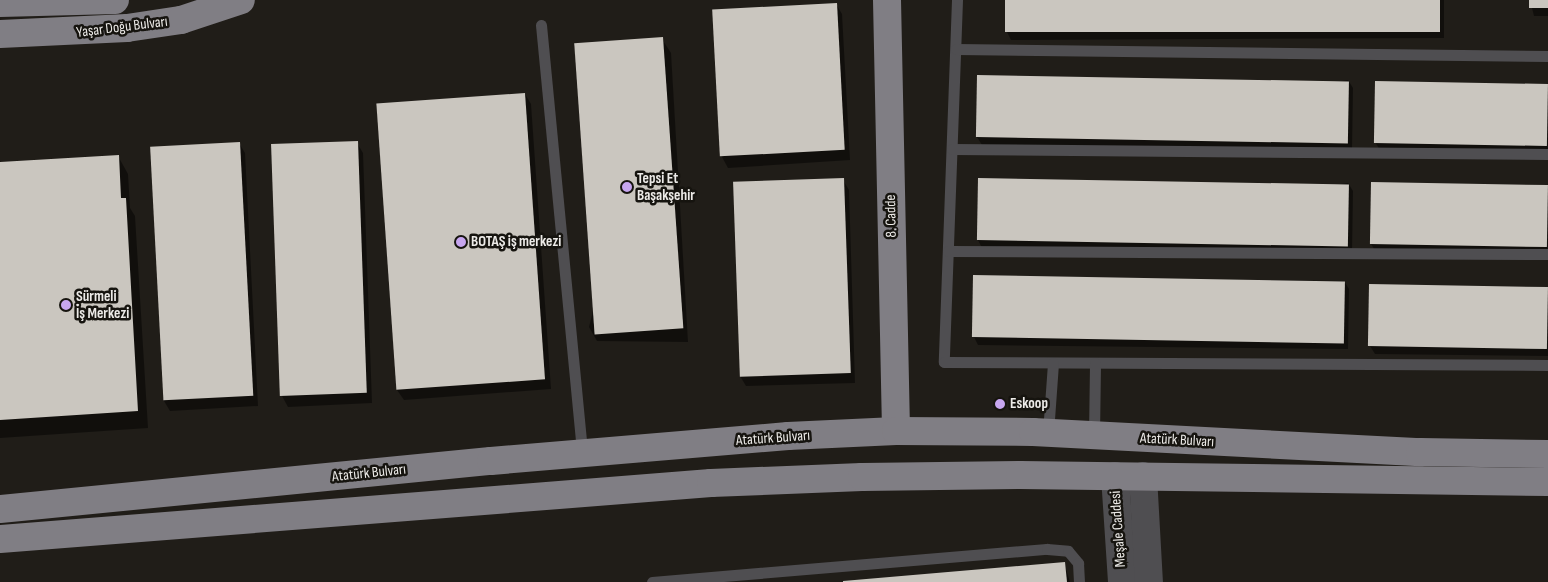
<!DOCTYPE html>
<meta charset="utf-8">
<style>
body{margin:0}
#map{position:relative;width:1548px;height:582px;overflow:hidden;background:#201d18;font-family:"Sofia Sans Condensed",sans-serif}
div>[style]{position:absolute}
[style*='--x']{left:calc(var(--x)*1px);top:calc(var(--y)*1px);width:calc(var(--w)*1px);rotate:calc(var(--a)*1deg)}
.shadow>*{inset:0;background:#0007}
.building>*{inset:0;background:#cac6bf;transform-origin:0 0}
.service>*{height:11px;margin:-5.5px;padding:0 5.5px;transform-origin:5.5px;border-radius:5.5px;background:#4f4e51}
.tertiary>*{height:28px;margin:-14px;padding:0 14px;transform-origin:14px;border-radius:14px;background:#4f4e51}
.primary>*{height:28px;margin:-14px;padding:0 14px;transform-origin:14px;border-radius:14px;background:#807e84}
.dots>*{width:14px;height:14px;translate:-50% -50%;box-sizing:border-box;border:2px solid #16140f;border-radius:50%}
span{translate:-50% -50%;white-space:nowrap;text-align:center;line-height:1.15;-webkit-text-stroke:5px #16140f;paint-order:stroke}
.street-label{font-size:15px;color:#edebe8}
.poi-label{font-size:15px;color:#edebe8;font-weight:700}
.left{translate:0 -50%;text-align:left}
</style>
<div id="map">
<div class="shadow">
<div style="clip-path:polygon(1007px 0,1444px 0,1444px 38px,1011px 40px,1007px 32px)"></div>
<div style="clip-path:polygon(1530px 0,1548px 0,1548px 16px,1534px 16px)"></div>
<div style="clip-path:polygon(836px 4px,842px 14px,850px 160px,728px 168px,722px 157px)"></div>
<div style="clip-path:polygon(662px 39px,671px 53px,688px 342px,597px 341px,589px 327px)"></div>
<div style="clip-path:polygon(1348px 80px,1353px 88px,1352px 149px,982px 145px,977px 137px)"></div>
<div style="clip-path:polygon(1548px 84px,1548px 152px,1380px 150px,1375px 142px)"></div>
<div style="clip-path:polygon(525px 94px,531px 104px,551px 389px,404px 400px,397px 390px)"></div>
<div style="clip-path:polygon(239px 143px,245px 153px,258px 406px,170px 411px,164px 401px)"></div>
<div style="clip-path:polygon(357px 143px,363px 153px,372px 403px,288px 407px,282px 396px)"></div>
<div style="clip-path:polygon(118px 156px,128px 174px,130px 208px,135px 216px,148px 428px,0 438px,0 164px)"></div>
<div style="clip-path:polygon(843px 180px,849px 190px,855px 383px,746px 386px,740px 376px)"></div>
<div style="clip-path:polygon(1348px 183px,1353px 191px,1352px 252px,982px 248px,978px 240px)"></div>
<div style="clip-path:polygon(1548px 185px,1548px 254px,1376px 252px,1371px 244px)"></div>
<div style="clip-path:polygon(975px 277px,1344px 281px,1349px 289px,1348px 349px,978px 345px,974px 337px)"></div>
<div style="clip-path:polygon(1548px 287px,1548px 356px,1375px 354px,1370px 346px)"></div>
<div style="clip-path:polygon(1064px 563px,1070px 582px,857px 582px)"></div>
</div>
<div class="building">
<div style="left:1005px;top:0;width:435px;height:32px"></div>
<div style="left:1529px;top:0;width:19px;height:8px"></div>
<div style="left:837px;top:3px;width:147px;height:125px;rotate:87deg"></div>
<div style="left:663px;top:37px;width:292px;height:89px;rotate:86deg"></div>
<div style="left:977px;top:75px;width:372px;height:62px;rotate:1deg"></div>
<div style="left:1375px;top:81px;width:173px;height:62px;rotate:1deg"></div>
<div style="left:525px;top:93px;width:287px;height:149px;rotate:86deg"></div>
<div style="left:358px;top:141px;width:252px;height:87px;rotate:88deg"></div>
<div style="left:240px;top:142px;width:254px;height:90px;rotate:87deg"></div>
<div style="clip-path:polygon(119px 155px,121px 198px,126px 198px,138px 411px,0 420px,0 162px)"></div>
<div style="left:844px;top:178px;width:195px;height:111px;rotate:88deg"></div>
<div style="left:978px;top:178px;width:371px;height:62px;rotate:1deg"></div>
<div style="left:1371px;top:182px;width:177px;height:62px;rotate:1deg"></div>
<div style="left:973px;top:275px;width:372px;height:62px;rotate:1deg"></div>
<div style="left:1369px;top:284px;width:179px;height:62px;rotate:1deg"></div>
<div style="clip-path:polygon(1065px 562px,1067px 582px,843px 582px,843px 581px)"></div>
</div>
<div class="service">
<div style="--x:957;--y:0;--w:362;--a:92.1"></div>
<div style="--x:944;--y:362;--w:604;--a:0.28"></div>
<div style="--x:541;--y:25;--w:430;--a:84.5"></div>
<div style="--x:956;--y:49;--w:592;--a:0.68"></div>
<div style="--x:952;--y:149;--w:596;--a:0.48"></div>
<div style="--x:948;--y:251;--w:600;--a:0.29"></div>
<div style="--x:1048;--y:433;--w:70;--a:-85.9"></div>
<div style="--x:1094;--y:436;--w:73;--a:-89.2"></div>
<div style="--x:652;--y:582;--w:396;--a:-4.8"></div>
<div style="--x:1047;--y:549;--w:21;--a:5"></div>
<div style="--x:1068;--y:551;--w:16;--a:50"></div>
<div style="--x:1078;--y:563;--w:19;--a:87"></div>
</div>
<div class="tertiary">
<div style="--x:1115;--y:476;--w:106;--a:86.2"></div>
<div style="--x:1143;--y:476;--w:106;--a:86.8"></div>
</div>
<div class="primary">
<div style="--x:887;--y:0;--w:431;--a:88.8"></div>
<div style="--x:0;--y:3;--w:115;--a:-1.5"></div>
<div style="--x:0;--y:34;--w:127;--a:-2.7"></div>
<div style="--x:127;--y:28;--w:55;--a:-8.4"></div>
<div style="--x:181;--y:20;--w:63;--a:-18.4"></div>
<div style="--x:0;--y:509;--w:493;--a:-5.6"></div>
<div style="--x:491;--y:461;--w:298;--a:-4.8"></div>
<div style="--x:788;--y:436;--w:108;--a:-2.7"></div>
<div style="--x:896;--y:431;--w:137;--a:0.4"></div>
<div style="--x:1033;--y:432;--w:388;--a:3"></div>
<div style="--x:1420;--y:452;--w:128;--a:0.9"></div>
<div style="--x:0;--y:539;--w:713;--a:-4.5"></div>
<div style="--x:711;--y:483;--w:151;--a:-2.3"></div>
<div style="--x:862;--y:477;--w:158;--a:-0.7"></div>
<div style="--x:1020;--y:475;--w:528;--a:0.76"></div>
</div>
<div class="dots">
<div style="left:627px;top:187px;background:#c7a6ef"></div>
<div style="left:461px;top:242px;background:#c7a6ef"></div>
<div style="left:66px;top:305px;background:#c7a6ef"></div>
<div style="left:1000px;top:404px;background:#c7a6ef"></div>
</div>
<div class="street-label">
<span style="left:122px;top:27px;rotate:-7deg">Yaşar Doğu Bulvarı</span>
<span style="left:891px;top:216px;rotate:-91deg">8. Cadde</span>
<span style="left:773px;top:438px;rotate:-4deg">Atatürk Bulvarı</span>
<span style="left:1177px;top:440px;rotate:3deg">Atatürk Bulvarı</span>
<span style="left:369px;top:473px;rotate:-6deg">Atatürk Bulvarı</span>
<span style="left:1118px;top:529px;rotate:-94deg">Meşale Caddesi</span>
</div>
<div class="poi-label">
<span class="left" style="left:637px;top:187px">Tepsi Et<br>Başakşehir</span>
<span class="left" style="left:471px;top:242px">BOTAŞ iş merkezi</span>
<span class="left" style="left:76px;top:305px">Sürmeli<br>İş Merkezi</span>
<span class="left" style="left:1010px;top:404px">Eskoop</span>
</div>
</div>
